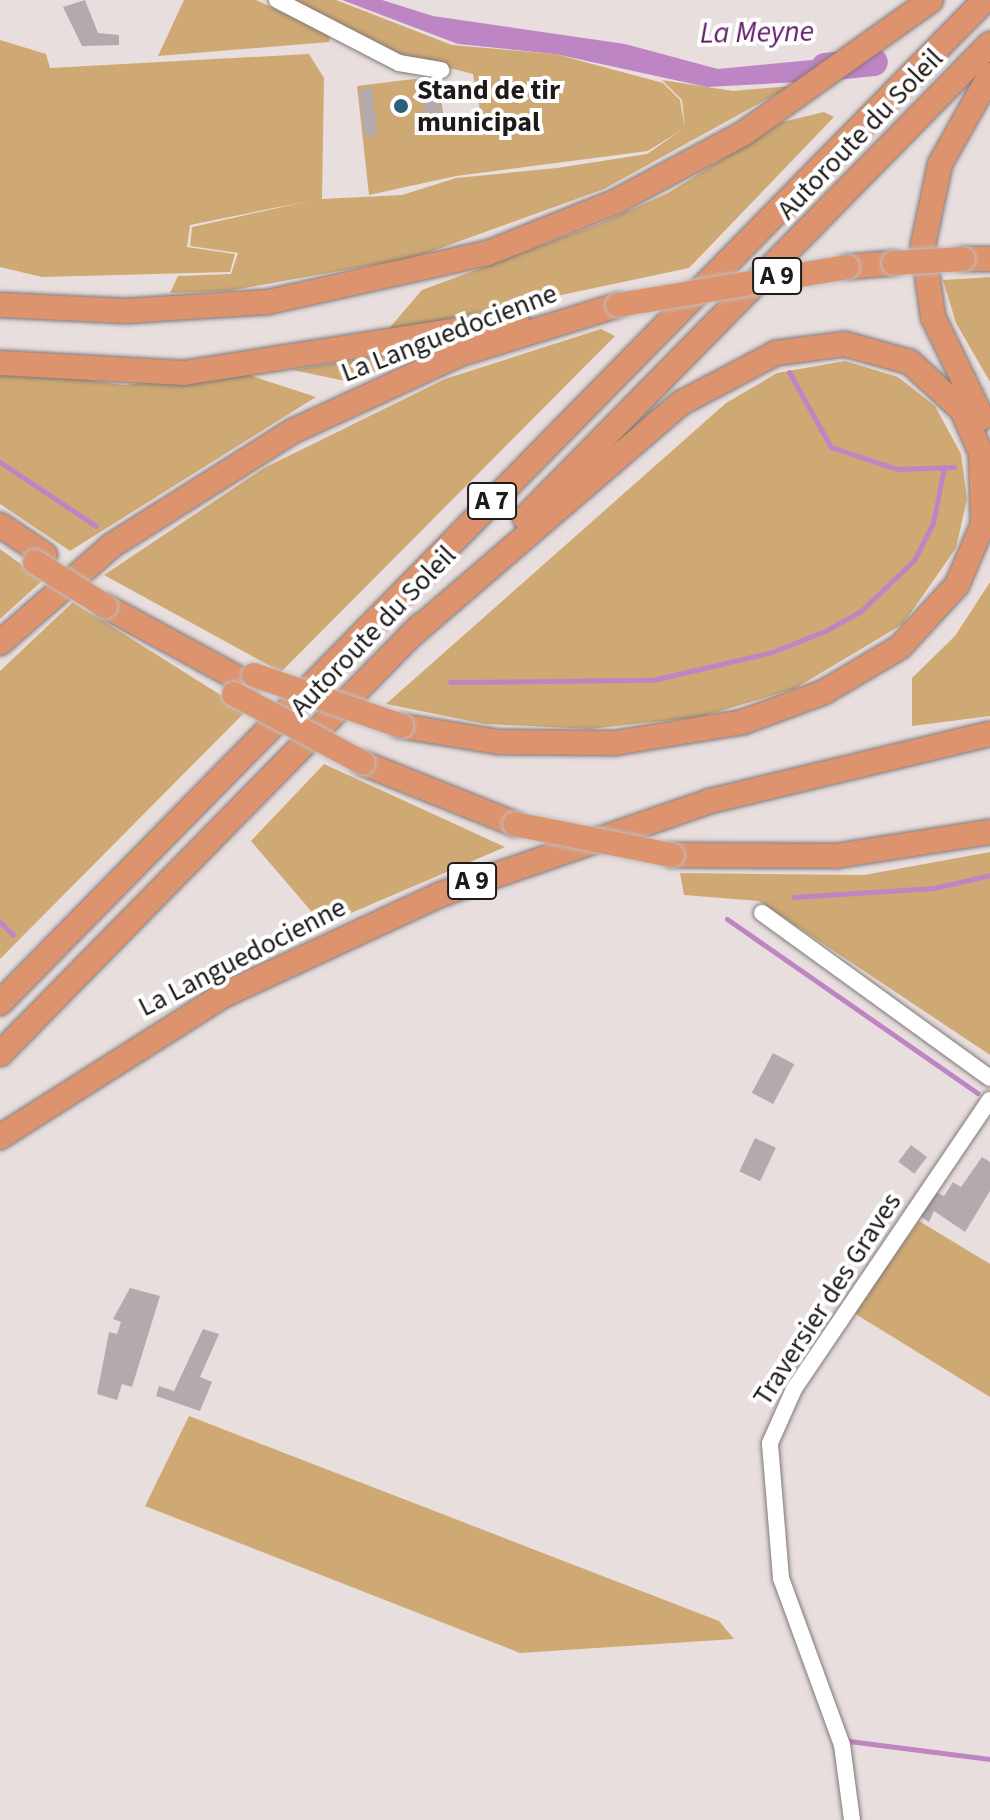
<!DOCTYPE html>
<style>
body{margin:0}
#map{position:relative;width:990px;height:1820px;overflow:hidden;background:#e8dede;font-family:"Source Sans 3",sans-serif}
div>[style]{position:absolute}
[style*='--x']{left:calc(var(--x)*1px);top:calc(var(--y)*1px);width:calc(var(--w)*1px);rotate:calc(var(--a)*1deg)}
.green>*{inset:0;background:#cfa974}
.water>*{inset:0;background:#be85c4}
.stream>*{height:5px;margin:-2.5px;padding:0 2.5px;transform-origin:2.5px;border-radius:2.5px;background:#be85c4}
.river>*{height:28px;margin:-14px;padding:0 14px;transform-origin:14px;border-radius:14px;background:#be85c4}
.building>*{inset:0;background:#b3aaae;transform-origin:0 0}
.roads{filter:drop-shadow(0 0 2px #817878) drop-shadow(0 0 2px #817878)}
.minor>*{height:16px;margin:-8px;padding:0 8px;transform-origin:8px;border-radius:8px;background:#fff}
.highway>*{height:24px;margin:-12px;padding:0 12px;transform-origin:12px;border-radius:12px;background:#dd936e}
.bridges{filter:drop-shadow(0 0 2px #c0bfbf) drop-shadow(0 0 2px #c0bfbf)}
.highway-bridge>*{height:24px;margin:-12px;padding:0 12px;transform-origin:12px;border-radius:12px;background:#dd936e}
.dots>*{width:22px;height:22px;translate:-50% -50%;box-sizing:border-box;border:4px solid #fff;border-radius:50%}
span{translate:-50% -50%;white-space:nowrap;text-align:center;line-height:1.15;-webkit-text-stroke:8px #fff;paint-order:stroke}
.shield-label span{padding:2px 6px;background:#fff;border:2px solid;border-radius:6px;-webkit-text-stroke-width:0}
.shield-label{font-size:26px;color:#1d1a19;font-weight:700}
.poi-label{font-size:28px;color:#1d1a19;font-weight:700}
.left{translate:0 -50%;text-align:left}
.street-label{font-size:28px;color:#1d1a19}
.water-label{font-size:30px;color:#65206c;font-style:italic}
</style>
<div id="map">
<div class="green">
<div style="clip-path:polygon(184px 0,256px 0,330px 35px,329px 42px,158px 56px)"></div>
<div style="clip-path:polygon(287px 0,336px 0,452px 45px,555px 54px,663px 83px,680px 100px,685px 128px,682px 100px,662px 80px,733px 91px,791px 86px,604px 189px,413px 258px,228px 291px,170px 293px,178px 276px,231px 274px,238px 253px,190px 246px,192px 227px,309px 201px,190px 225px,187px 247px,235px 254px,230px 272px,42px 277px,0 267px,0 40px,46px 54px,50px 68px,309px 54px,324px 78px,322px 199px,402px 195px,456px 178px,557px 168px,647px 154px,683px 129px,648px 151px,456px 176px,369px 195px,357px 86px,438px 76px,445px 127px,482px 120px,473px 74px,406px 57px)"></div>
<div style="clip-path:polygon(824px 112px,834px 117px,689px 268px,386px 332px,422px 290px,599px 224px,668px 193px,782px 122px)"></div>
<div style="clip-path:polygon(990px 277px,990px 382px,956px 323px,943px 280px)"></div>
<div style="clip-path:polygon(601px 329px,615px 336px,281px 672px,104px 575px,264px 468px,445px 379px)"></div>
<div style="clip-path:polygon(402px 352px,411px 357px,350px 382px,293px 370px)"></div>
<div style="clip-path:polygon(845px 361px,898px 377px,935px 406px,961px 454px,967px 499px,956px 548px,903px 624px,794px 689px,700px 717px,589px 729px,485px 724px,386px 704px,726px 403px,777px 373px)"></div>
<div style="clip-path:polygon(0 368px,123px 385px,246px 374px,316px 397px,70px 551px,0 504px)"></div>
<div style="clip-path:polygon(0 549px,43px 580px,0 619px)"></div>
<div style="clip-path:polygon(990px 582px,990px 716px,912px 726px,912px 678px,955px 636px)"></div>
<div style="clip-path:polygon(73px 602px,246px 711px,0 959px,0 671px)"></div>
<div style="clip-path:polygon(324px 764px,505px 847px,323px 925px,251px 841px)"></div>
<div style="clip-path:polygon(990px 852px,990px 1055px,759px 901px,684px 895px,680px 873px,864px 875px)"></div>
<div style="clip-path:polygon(919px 1221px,990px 1264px,990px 1397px,854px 1313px)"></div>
<div style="clip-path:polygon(189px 1416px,719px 1621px,734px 1639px,520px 1653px,145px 1506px)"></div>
</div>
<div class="water">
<div style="clip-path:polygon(342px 0,382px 0,433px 16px,625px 44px,718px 69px,832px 58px,799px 82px,707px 87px,555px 54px,458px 44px)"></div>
</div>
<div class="stream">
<div style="--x:789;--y:372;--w:86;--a:60.8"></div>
<div style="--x:831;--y:447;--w:70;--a:18.4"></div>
<div style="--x:897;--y:469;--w:57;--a:-2"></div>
<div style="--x:0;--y:462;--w:115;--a:33.7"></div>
<div style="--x:450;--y:682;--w:203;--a:-0.6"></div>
<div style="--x:653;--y:680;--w:122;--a:-13.2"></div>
<div style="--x:772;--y:652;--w:57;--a:-21.6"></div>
<div style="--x:825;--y:631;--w:41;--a:-29.1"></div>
<div style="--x:861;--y:611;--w:74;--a:-43.9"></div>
<div style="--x:914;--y:560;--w:42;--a:-62.8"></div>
<div style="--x:933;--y:523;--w:56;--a:-78.7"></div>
<div style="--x:794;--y:897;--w:140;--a:-3.7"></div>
<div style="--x:934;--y:888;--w:57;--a:-13.1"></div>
<div style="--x:727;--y:919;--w:305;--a:34.8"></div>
<div style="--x:0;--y:922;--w:18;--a:45"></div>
<div style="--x:849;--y:1741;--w:142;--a:7.3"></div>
</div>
<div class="river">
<div style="--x:825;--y:67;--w:49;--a:-5.8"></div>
</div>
<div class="building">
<div style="clip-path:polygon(85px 0,98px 33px,119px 35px,119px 45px,82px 46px,63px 7px)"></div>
<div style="left:437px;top:80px;width:44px;height:17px;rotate:82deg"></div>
<div style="left:372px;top:88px;width:47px;height:13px;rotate:83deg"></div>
<div style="left:773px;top:1053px;width:24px;height:45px;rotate:28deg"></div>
<div style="left:755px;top:1138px;width:23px;height:37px;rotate:25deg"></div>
<div style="left:911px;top:1145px;width:20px;height:21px;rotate:37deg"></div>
<div style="clip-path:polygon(982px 1157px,990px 1162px,990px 1191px,965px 1232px,934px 1211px,929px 1222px,917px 1214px,933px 1191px,944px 1196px,953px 1182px,961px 1187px)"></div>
<div style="clip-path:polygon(130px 1288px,160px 1296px,132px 1387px,122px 1384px,117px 1400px,97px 1394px,109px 1332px,117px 1334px,121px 1322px,113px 1319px)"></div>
<div style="clip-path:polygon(203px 1329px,219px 1334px,200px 1377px,212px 1382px,200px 1411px,156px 1396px,159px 1386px,174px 1391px)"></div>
</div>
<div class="roads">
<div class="minor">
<div style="--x:277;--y:0;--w:137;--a:27.3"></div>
<div style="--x:399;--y:63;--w:43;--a:9.5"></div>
<div style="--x:762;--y:913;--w:281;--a:35.9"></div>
<div style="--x:852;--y:1820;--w:76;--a:-97.6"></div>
<div style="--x:842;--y:1745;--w:178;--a:-110.1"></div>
<div style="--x:781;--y:1578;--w:135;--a:-94.7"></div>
<div style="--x:770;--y:1443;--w:59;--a:-66"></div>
<div style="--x:794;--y:1389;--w:349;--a:-55.9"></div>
</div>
<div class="highway">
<div style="--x:963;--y:259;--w:27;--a:0"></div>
<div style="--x:847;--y:267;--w:47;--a:-4.9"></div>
<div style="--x:0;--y:305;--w:126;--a:2.7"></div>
<div style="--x:126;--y:311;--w:142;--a:-3.6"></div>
<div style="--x:268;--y:302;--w:225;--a:-12.6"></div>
<div style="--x:488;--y:253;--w:137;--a:-21.9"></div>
<div style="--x:615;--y:202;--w:146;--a:-28.1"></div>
<div style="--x:744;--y:133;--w:229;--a:-35.4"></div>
<div style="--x:0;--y:363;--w:184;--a:3.1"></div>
<div style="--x:184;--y:373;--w:337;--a:-8.9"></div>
<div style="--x:982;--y:418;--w:112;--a:-115.9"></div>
<div style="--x:933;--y:317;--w:73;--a:-97.9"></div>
<div style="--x:923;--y:245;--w:83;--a:-78.1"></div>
<div style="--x:940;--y:164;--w:102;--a:-60.7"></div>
<div style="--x:525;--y:518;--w:664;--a:-45.55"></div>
<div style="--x:0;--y:525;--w:54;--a:33.7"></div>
<div style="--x:105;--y:606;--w:162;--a:28.5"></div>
<div style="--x:0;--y:643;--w:147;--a:-41.1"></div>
<div style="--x:111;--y:546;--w:215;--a:-32.3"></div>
<div style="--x:293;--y:431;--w:184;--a:-24.8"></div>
<div style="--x:460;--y:354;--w:165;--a:-17.2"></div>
<div style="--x:401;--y:726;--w:99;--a:9.3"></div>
<div style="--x:499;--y:742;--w:116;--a:0.5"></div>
<div style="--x:615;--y:743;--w:130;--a:-9.3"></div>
<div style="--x:743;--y:722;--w:86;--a:-20.3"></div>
<div style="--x:824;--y:692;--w:88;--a:-30.6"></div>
<div style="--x:900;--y:647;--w:84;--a:-47.4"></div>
<div style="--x:957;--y:585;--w:66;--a:-66.9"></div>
<div style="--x:983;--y:524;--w:71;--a:-91.6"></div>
<div style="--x:981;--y:453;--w:47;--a:-113.8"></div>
<div style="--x:962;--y:410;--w:71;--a:-137.3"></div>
<div style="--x:910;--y:362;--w:67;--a:-164.5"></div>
<div style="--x:845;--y:344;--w:70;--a:172.6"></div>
<div style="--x:776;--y:353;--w:107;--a:152.2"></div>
<div style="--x:681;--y:403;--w:357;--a:139.3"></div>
<div style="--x:363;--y:763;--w:164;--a:21.9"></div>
<div style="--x:672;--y:855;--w:164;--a:0.3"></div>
<div style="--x:836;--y:856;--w:156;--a:-8.9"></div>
<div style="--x:0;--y:1003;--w:1406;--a:-45.52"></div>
<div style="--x:0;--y:1054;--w:601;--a:-45.54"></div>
<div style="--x:0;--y:1137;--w:265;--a:-32.4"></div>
<div style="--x:224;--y:995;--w:237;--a:-24.9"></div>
<div style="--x:439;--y:895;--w:287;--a:-19.1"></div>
<div style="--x:710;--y:801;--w:288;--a:-13.5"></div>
</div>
</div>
<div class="bridges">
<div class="highway-bridge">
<div style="--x:894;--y:263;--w:69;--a:-3.3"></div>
<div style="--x:618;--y:305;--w:232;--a:-9.4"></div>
<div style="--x:35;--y:562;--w:83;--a:32.2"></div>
<div style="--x:254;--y:675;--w:156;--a:19.1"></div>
<div style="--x:234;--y:694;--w:146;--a:28.1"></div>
<div style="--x:515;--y:824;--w:160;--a:11.2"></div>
</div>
</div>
<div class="dots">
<div style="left:401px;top:106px;background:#305e7d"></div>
</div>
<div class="shield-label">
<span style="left:777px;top:276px">A 9</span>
<span style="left:492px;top:501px">A 7</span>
<span style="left:472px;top:881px">A 9</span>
</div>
<div class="poi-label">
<span class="left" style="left:417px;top:106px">Stand de tir<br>municipal</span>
</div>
<div class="street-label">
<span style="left:860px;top:134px;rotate:-46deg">Autoroute du Soleil</span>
<span style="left:449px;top:333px;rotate:-21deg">La Languedocienne</span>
<span style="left:373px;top:631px;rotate:-46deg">Autoroute du Soleil</span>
<span style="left:242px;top:957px;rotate:-27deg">La Languedocienne</span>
<span style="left:827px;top:1299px;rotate:-57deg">Traversier des Graves</span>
</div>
<div class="water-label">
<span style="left:757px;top:33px;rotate:-1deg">La Meyne</span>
</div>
</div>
